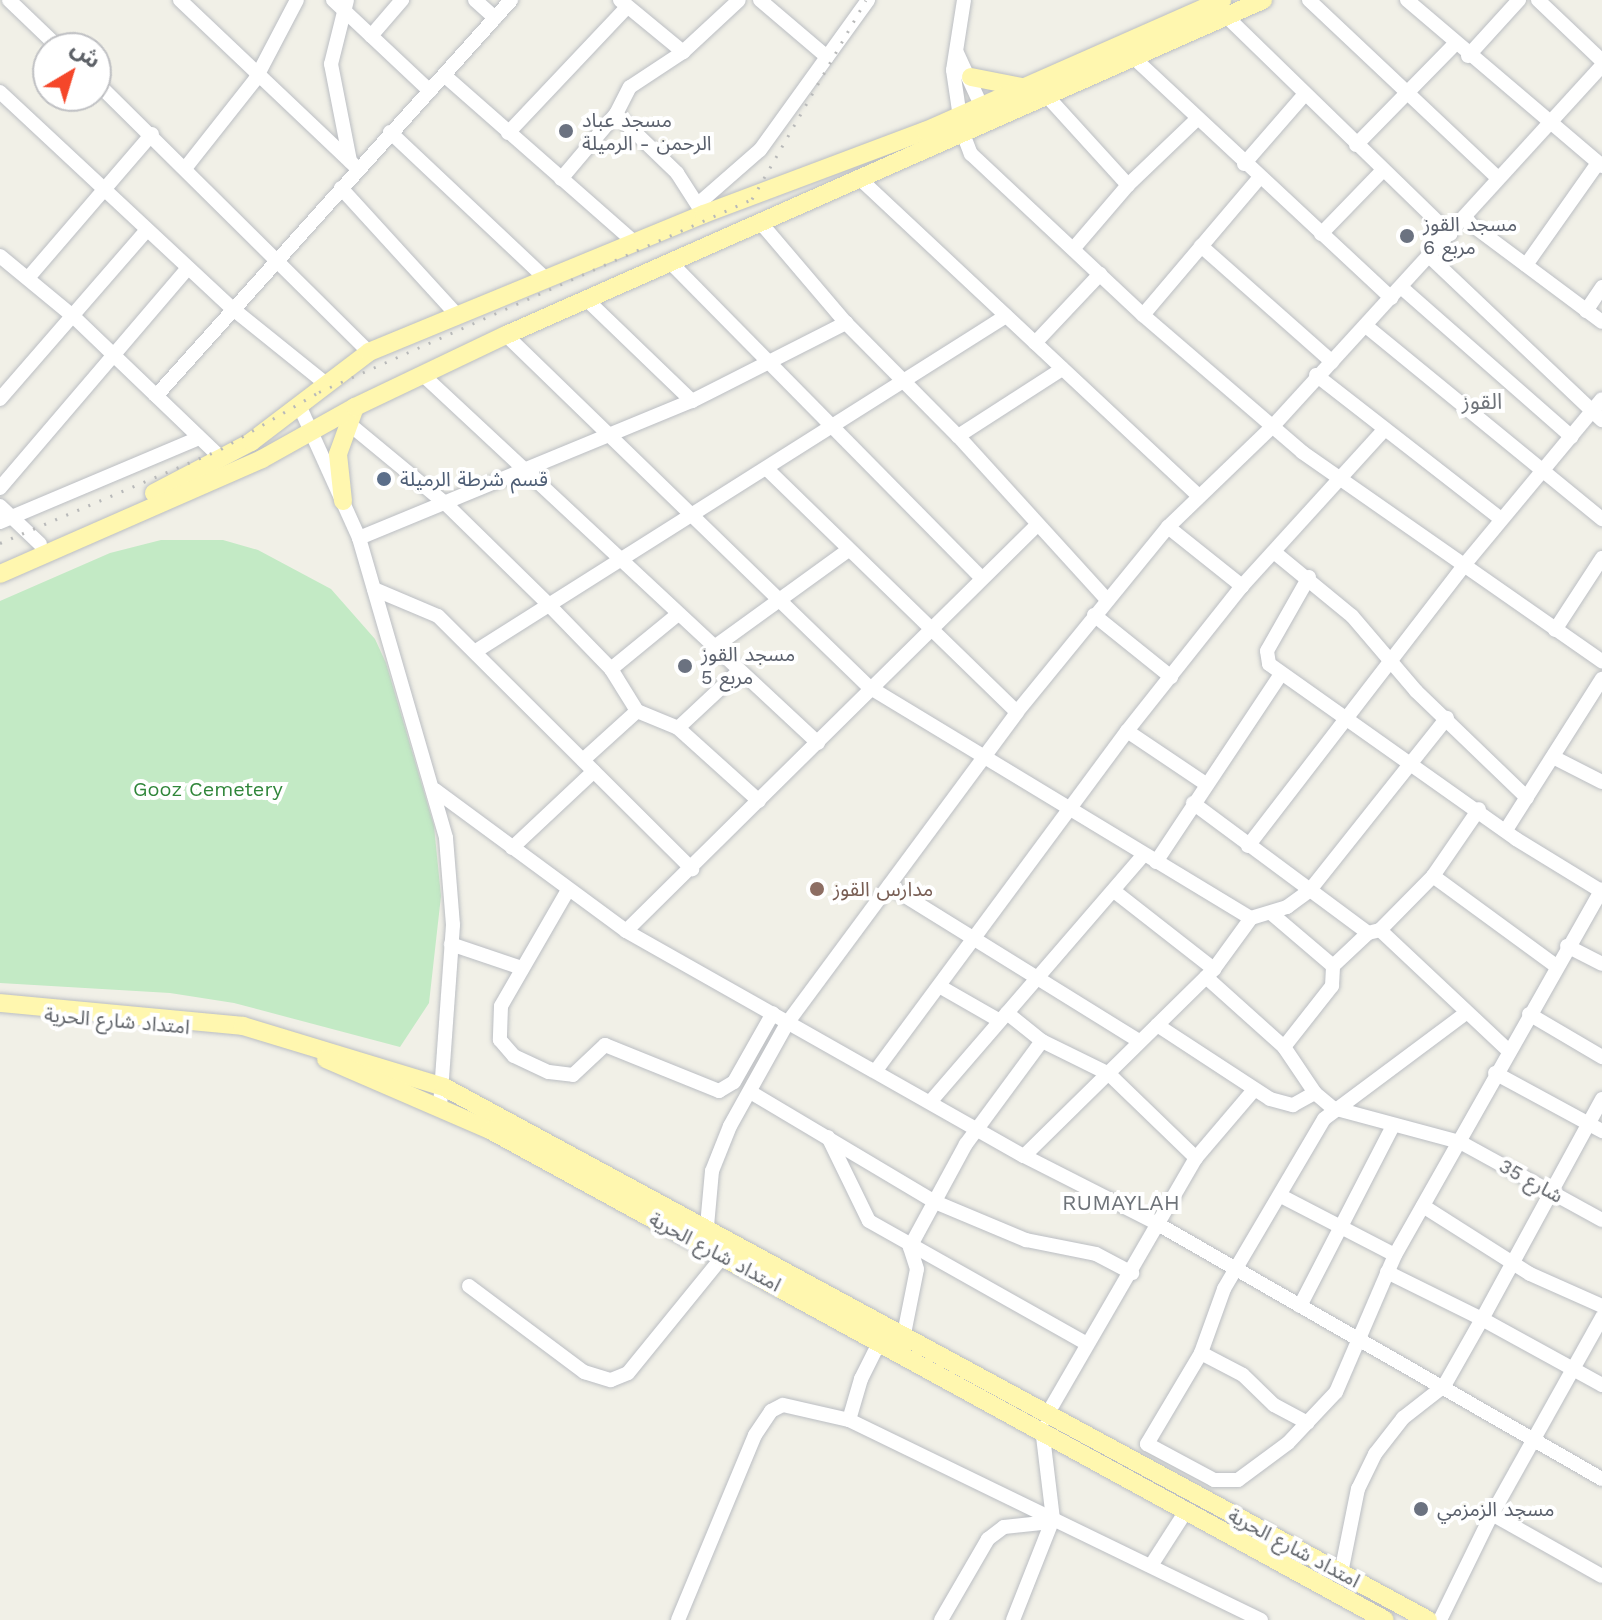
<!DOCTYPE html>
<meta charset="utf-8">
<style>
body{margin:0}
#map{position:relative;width:1602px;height:1620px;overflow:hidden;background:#f1f0e7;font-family:"Work Sans","Noto Sans Arabic",sans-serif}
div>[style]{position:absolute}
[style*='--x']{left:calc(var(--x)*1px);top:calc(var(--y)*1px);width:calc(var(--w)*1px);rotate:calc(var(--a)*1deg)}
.green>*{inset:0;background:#c3eac5}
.roads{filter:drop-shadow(0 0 2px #bbbec3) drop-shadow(0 0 2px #bbbec3)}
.minor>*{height:14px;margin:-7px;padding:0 7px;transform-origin:7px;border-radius:7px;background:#fff}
.major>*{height:18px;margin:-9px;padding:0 9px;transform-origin:9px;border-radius:9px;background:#fff7af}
.rail>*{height:3px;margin-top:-1.5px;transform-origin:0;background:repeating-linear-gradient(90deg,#b8b9b9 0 2px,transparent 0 12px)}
.dots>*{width:22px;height:22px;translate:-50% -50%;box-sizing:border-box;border:4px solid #fff;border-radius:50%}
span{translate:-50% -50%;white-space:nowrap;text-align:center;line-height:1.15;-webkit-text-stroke:8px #fff;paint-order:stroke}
.worship-label{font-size:20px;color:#5b616d}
.left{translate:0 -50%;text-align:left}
.service-label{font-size:20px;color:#4e5e75}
.park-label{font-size:20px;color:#30863a}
.education-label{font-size:20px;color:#785e54}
.street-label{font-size:20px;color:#5e6268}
.neighbourhood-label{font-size:22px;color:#6f747a}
.north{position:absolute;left:32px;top:32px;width:80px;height:80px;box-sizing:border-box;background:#fff;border:2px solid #bfc0c3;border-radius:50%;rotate:38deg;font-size:22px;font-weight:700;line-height:32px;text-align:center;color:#5e6268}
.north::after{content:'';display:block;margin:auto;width:28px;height:36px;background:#f5472a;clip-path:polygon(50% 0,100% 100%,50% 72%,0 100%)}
</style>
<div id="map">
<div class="green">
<div style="clip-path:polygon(161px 540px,223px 540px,258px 550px,331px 589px,375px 639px,386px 663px,434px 826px,441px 896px,429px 1003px,400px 1047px,234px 1003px,170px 993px,0 983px,0 601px,110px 553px)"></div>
</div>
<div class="roads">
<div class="minor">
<div style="--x:9;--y:0;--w:69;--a:43.8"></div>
<div style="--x:180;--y:0;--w:245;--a:43.5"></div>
<div style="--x:333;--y:0;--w:133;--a:43.2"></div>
<div style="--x:347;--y:0;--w:66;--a:104"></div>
<div style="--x:331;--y:64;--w:99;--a:78.9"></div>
<div style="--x:475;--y:0;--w:27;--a:42"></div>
<div style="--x:620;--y:0;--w:82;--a:39.5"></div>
<div style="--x:760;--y:0;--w:88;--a:40.4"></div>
<div style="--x:964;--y:0;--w:71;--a:98.9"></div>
<div style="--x:953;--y:70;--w:62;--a:81.6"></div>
<div style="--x:962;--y:131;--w:25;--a:69"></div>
<div style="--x:971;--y:154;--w:236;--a:43.1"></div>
<div style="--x:1143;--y:315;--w:210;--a:40.7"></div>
<div style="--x:1302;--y:452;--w:366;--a:34.9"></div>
<div style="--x:1309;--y:0;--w:260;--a:43.3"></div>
<div style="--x:1407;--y:0;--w:256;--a:40.4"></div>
<div style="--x:1538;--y:0;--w:88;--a:43.6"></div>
<div style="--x:1226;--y:16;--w:313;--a:44.2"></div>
<div style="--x:371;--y:36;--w:48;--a:-49.3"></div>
<div style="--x:957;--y:53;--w:67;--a:65.3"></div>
<div style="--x:1468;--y:56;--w:76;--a:-47.7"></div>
<div style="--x:1134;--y:58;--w:352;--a:43"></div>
<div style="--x:444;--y:75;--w:253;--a:41.3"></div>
<div style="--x:96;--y:82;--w:384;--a:44.7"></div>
<div style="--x:0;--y:92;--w:318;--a:43"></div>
<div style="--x:233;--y:309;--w:118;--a:38.8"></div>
<div style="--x:1046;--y:95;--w:122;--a:47.7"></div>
<div style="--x:616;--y:114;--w:85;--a:44"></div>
<div style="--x:677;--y:173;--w:46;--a:57.3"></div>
<div style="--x:390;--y:132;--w:214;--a:43.3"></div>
<div style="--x:508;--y:133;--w:173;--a:-46.6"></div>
<div style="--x:1356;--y:145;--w:141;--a:-45.6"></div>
<div style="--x:1244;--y:164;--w:91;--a:-49"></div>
<div style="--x:187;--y:166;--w:110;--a:-51.7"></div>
<div style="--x:255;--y:80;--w:90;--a:-62.3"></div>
<div style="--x:859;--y:178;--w:464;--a:43.1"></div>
<div style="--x:561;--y:179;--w:85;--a:-49.8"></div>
<div style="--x:616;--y:114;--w:30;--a:-63"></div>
<div style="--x:630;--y:87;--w:64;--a:-33.4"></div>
<div style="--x:683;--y:52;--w:76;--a:-42.9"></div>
<div style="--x:341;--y:188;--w:172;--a:47.6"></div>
<div style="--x:698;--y:204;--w:82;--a:-41.1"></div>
<div style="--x:760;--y:150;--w:185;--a:-54.2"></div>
<div style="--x:1464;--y:219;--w:172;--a:36.7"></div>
<div style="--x:760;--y:222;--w:133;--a:49.6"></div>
<div style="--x:846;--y:323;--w:159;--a:45.3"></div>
<div style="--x:958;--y:436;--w:222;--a:47.7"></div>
<div style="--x:1321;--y:234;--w:88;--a:-45.9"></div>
<div style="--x:1201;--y:246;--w:175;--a:41.5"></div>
<div style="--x:1074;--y:248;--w:83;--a:-49.4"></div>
<div style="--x:1128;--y:185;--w:94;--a:-43.7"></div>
<div style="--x:0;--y:256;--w:96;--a:39.5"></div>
<div style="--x:74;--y:317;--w:205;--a:43.8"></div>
<div style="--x:1430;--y:257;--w:237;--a:43.5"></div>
<div style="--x:670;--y:262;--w:444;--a:45.4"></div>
<div style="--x:1526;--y:265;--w:125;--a:-54.8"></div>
<div style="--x:28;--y:278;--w:190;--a:-49.3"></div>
<div style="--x:1401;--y:287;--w:227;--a:41.3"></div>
<div style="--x:587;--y:300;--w:146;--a:43.9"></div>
<div style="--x:1586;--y:311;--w:29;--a:-56"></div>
<div style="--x:1143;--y:315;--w:180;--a:-49.7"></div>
<div style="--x:1366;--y:326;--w:305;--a:39.3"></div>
<div style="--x:506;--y:335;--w:506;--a:44.12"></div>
<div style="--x:869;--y:687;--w:446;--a:31.2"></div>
<div style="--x:1251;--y:918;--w:38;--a:-17"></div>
<div style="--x:1287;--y:907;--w:29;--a:-36"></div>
<div style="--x:1310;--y:890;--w:220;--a:-51.5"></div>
<div style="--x:1035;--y:343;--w:95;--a:-46.7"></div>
<div style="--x:423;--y:375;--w:540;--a:42.97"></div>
<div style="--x:1316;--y:375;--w:234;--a:37.9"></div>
<div style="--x:156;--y:396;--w:532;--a:-48.12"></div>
<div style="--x:0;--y:399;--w:224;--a:-49"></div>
<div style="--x:299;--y:405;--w:146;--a:65.7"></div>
<div style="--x:359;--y:538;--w:312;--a:73.8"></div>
<div style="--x:446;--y:838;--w:87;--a:85.4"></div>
<div style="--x:453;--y:925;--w:181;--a:94.1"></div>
<div style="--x:348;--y:423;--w:129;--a:39.6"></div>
<div style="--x:447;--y:505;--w:143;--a:44.4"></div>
<div style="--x:549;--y:605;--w:89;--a:45.9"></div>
<div style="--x:611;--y:669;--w:49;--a:58.2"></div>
<div style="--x:637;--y:711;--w:44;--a:22.5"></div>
<div style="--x:678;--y:728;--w:109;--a:42"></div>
<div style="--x:958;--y:436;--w:124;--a:-32.8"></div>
<div style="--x:768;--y:470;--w:347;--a:44.2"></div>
<div style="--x:0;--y:488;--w:289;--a:-49.5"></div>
<div style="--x:0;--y:506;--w:55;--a:43.5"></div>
<div style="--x:0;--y:522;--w:216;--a:-22.9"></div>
<div style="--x:1168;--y:527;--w:95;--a:38.6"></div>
<div style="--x:359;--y:538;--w:360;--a:-22.4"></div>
<div style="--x:692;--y:401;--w:173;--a:-26.9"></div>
<div style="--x:1274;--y:552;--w:101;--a:39.4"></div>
<div style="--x:1352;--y:616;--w:99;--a:49.5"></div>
<div style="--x:1416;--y:691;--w:154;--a:43.9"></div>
<div style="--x:1309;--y:577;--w:85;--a:119.6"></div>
<div style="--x:1267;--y:651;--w:13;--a:81"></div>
<div style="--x:1269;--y:664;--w:303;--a:35.3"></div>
<div style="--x:1516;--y:839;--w:100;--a:31.5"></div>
<div style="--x:374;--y:589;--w:69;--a:22.9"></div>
<div style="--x:438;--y:616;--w:359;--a:44.9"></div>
<div style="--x:1094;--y:615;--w:99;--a:38.8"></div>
<div style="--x:1555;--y:630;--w:86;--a:-56.9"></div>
<div style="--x:713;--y:648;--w:165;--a:-35.9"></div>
<div style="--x:476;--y:651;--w:627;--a:-32.3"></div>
<div style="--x:611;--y:669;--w:85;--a:-39.3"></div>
<div style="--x:678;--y:728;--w:83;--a:-43.1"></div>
<div style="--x:1127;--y:731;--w:95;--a:33.9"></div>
<div style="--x:1553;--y:757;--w:55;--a:27"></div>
<div style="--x:583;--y:760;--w:73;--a:-42.2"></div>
<div style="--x:435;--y:790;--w:237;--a:36.4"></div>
<div style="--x:626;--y:931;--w:457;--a:29.5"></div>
<div style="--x:1024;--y:1156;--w:148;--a:26.9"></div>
<div style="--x:1156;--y:1223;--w:514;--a:29.86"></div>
<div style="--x:1193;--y:803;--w:218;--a:36.6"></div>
<div style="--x:1506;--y:830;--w:179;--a:-57.6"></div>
<div style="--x:1248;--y:846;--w:356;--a:-52.4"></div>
<div style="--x:1465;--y:564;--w:214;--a:-50.3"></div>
<div style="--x:512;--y:848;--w:112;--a:-43.2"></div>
<div style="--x:1156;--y:862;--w:226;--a:-56.4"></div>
<div style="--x:1433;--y:876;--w:152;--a:36.2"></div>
<div style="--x:889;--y:886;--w:294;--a:31.8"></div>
<div style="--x:568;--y:890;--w:134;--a:120"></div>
<div style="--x:501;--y:1006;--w:34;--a:92"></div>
<div style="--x:500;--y:1040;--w:21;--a:49"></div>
<div style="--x:514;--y:1056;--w:38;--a:25"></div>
<div style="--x:549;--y:1072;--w:24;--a:7"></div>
<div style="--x:573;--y:1075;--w:44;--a:-43.2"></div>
<div style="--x:605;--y:1045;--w:123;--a:22"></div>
<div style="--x:719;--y:1091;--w:17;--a:-31"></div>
<div style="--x:734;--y:1082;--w:79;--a:-60.5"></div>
<div style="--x:1114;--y:891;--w:127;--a:38"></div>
<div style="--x:1272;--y:914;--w:80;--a:40.4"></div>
<div style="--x:1380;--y:930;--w:175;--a:43.2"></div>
<div style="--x:626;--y:931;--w:576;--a:-44.65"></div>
<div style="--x:451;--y:944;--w:75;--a:18.7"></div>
<div style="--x:1567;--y:946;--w:39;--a:27"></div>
<div style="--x:1206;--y:977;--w:105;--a:41.9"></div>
<div style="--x:1284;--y:1047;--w:55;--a:56"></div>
<div style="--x:1315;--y:1093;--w:23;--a:40"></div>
<div style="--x:1333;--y:1108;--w:131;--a:15"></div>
<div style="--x:1460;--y:1142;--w:162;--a:28.8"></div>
<div style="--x:939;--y:986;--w:70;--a:29.8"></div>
<div style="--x:1007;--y:1013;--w:45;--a:38.7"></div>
<div style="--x:1042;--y:1041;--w:75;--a:26.2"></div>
<div style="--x:1109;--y:1074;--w:121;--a:44"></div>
<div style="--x:1466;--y:1013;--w:177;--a:143.3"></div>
<div style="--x:1324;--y:1119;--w:197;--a:120.5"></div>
<div style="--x:1224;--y:1289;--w:68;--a:109.8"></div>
<div style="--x:1201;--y:1353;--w:106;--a:120.7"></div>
<div style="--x:1147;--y:1444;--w:76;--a:28.2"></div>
<div style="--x:1214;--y:1480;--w:24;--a:0"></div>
<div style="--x:1238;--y:1480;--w:62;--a:-36.5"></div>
<div style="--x:1288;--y:1443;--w:70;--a:-46.7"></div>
<div style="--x:1336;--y:1392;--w:149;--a:-66.7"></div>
<div style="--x:1395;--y:1255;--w:420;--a:-60.5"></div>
<div style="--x:1529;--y:1014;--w:85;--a:30.5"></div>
<div style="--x:1157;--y:1025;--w:135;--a:33.2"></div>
<div style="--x:1270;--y:1099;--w:24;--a:15"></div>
<div style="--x:1293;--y:1105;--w:25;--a:-29"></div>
<div style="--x:1284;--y:1047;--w:78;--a:-51.8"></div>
<div style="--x:1332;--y:986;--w:20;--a:-87"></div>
<div style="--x:1333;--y:966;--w:48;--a:-43.3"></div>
<div style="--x:1368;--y:933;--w:12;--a:-14"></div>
<div style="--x:1380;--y:930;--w:76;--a:-45.5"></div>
<div style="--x:1433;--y:876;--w:81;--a:-55.5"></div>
<div style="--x:877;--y:1069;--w:420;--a:-53.5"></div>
<div style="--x:1127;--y:731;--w:185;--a:-51.6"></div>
<div style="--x:1242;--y:586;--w:210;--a:-47.7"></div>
<div style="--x:1495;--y:1073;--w:122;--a:28.5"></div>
<div style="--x:752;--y:1093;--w:213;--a:30.8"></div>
<div style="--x:935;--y:1202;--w:99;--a:22.7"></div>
<div style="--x:1026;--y:1240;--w:71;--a:11.3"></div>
<div style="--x:1096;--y:1254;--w:41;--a:27.8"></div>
<div style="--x:1602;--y:1099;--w:251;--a:118.6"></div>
<div style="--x:1482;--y:1319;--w:137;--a:28.8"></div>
<div style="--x:931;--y:1101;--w:326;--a:-49.2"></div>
<div style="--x:828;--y:1137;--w:93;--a:64"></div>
<div style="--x:869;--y:1221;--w:250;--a:29.4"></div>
<div style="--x:1024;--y:1156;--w:267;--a:-44.5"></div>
<div style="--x:1214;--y:969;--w:63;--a:-54"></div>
<div style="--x:1281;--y:1196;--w:128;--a:27.4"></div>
<div style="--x:1423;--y:1206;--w:127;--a:32.4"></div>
<div style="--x:1530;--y:1274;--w:79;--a:24"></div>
<div style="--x:707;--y:1226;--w:55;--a:-84.8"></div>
<div style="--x:712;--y:1171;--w:48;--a:-68.2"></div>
<div style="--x:730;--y:1126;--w:119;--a:-60.9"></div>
<div style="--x:788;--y:1022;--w:385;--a:-53.5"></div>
<div style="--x:1017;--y:712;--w:239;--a:-50.8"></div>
<div style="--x:1168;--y:527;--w:144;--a:-43.9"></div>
<div style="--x:1272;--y:427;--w:489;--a:-47.6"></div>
<div style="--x:469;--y:1286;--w:144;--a:36.8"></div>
<div style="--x:584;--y:1372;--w:28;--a:17"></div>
<div style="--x:611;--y:1380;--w:18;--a:-22"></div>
<div style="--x:628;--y:1373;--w:151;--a:-50.9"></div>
<div style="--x:1300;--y:1306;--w:203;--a:-62.7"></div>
<div style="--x:904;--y:1334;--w:66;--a:-78.7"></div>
<div style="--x:917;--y:1269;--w:23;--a:-108"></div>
<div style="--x:910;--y:1247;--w:117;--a:-61.5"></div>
<div style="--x:966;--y:1144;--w:128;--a:-53.6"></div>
<div style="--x:1201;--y:1353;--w:47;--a:27.6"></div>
<div style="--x:1243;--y:1375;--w:43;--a:44.1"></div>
<div style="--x:1274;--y:1405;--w:38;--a:28"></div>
<div style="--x:1048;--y:1413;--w:295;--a:-59.9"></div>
<div style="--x:1196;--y:1158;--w:88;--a:-49.6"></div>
<div style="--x:849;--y:1420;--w:43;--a:-73.7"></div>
<div style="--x:861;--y:1379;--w:42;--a:-63.4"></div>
<div style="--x:1492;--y:1514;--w:126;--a:29.4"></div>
<div style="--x:1152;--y:1564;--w:63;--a:-57.3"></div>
<div style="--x:1341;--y:1573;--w:86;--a:-78.6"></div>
<div style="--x:1358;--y:1489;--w:39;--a:-64"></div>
<div style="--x:1375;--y:1454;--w:46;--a:-52.1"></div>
<div style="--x:1403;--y:1418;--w:52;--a:-38"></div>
<div style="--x:1444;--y:1386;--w:77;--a:-60.4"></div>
<div style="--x:1482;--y:1319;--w:106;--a:-153.7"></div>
<div style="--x:678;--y:1620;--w:200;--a:-67.4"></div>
<div style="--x:755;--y:1435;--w:29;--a:-56"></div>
<div style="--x:771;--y:1411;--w:13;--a:-27"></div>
<div style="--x:783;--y:1405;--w:68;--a:12.8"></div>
<div style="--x:849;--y:1420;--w:458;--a:25.9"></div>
<div style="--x:941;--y:1620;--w:94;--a:-59.9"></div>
<div style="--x:988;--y:1539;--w:20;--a:-37"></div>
<div style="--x:1004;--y:1527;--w:47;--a:-6.1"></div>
<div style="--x:1013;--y:1620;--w:109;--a:-68.4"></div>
<div style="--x:1053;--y:1519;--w:92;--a:-96.9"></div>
<div style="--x:1440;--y:1620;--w:118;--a:-63.9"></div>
<div style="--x:1492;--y:1514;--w:226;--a:-60.8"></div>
</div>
<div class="major">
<div style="--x:971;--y:77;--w:52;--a:11.1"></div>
<div style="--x:154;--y:493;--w:110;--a:-27.7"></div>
<div style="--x:251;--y:442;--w:148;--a:-37.3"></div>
<div style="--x:369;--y:352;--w:362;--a:-22.4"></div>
<div style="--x:704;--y:214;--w:236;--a:-20.6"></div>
<div style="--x:925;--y:131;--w:325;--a:-23.8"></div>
<div style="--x:343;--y:501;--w:47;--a:-96.1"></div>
<div style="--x:338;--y:454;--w:50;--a:-70.1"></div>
<div style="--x:0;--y:574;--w:286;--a:-23.7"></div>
<div style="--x:262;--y:459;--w:107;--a:-29.2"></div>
<div style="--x:355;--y:407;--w:167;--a:-25.5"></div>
<div style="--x:506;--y:335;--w:828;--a:-23.87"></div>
<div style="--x:0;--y:1003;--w:244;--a:5.4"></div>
<div style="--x:243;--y:1026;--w:210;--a:16.9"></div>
<div style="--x:444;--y:1087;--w:1119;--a:28.44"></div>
<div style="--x:326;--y:1059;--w:179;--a:23.4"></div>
<div style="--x:490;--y:1130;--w:1020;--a:28.7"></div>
</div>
</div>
<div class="rail">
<div style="--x:0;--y:543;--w:240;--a:-23"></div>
<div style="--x:221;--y:449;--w:113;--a:-30.2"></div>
<div style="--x:319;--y:392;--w:474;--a:-24"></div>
<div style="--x:752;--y:199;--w:229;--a:-60.2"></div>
</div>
<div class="dots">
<div style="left:566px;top:131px;background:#6b7280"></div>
<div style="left:1407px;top:236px;background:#6b7280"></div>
<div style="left:384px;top:479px;background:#5c6f8a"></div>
<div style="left:685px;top:666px;background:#6b7280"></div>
<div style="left:817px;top:889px;background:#8d6e63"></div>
<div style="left:1421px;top:1509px;background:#6b7280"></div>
</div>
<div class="worship-label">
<span class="left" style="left:582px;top:132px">مسجد عباد<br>الرحمن - الرميلة</span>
<span class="left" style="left:1423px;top:236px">مسجد القوز<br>مربع 6</span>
<span class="left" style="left:701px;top:666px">مسجد القوز<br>مربع 5</span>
<span class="left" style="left:1437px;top:1509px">مسجد الزمزمي</span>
</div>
<div class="service-label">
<span class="left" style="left:400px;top:479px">قسم شرطة الرميلة</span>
</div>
<div class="park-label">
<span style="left:208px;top:789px">Gooz Cemetery</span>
</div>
<div class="education-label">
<span class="left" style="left:833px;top:889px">مدارس القوز</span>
</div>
<div class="street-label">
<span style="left:117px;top:1021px;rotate:5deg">امتداد شارع الحرية</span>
<span style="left:1531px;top:1181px;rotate:29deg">شارع 35</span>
<span style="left:715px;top:1252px;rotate:28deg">امتداد شارع الحرية</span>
<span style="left:1294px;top:1548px;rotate:28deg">امتداد شارع الحرية</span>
</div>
<div class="neighbourhood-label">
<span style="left:1482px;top:402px">القوز</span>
<span style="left:1121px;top:1203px">RUMAYLAH</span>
</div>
<div class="north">ش</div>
</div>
